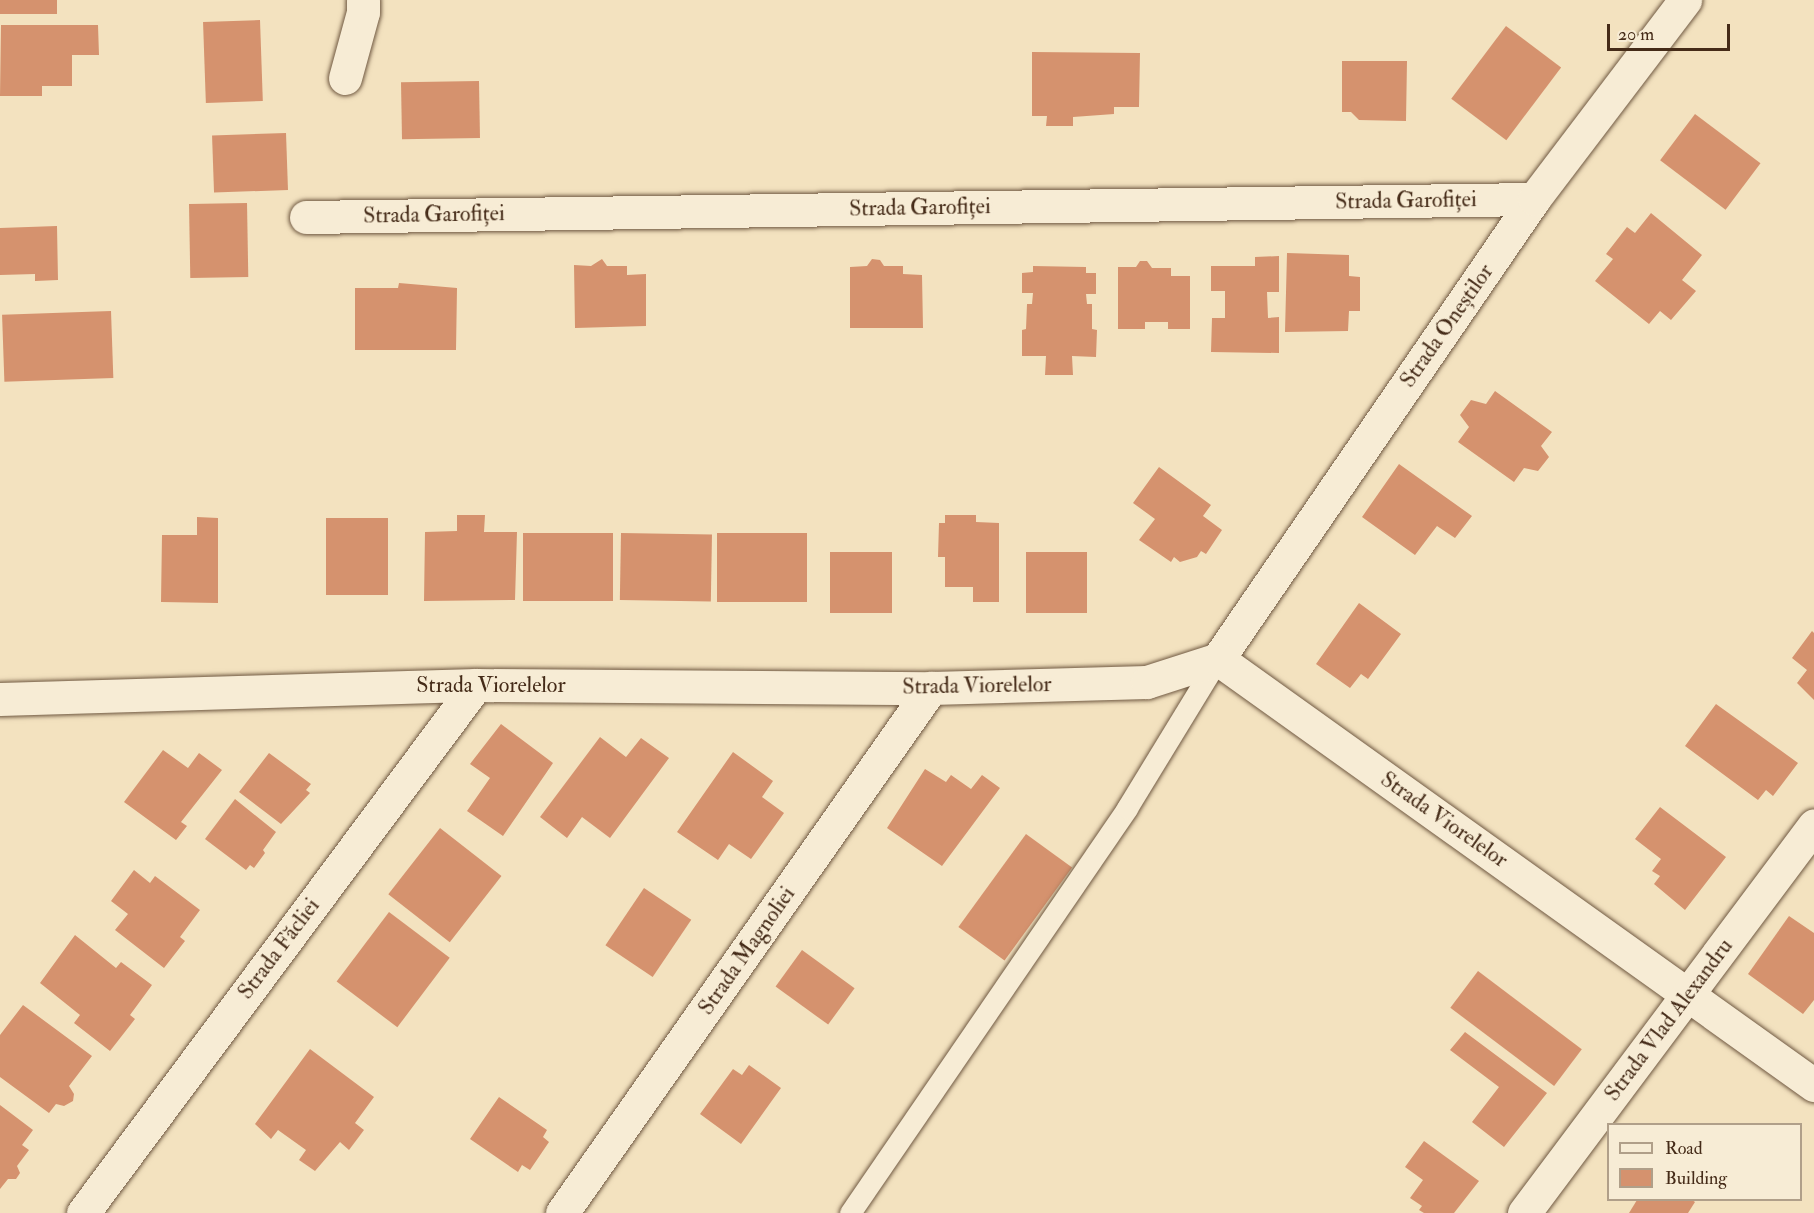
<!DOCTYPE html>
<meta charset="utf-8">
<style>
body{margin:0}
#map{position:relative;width:1814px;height:1213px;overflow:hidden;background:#f3e2bf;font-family:"IM FELL Double Pica",serif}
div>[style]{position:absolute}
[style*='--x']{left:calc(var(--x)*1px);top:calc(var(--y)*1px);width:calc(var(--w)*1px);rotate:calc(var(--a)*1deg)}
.building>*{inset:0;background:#d5926e;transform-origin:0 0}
.roads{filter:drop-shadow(0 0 2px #705942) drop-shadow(0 0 2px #705942)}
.service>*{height:21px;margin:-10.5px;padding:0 10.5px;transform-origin:10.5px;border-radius:10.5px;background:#f7ecd5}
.minor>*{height:33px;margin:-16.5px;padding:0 16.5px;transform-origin:16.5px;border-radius:16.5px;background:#f7ecd5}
span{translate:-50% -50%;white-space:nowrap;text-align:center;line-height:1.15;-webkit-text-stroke:4.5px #f7ecd5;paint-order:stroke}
.street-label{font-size:22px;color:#452b18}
.legend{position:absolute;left:1607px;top:1123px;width:195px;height:78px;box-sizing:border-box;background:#f7ecd5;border:2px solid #b09f89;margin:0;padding:8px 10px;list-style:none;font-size:18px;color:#452b18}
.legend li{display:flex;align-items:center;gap:12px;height:30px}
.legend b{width:30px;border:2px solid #b09f89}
.scale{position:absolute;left:1607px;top:24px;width:123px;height:27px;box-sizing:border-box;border:3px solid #452b18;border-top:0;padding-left:8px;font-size:18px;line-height:21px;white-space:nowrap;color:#452b18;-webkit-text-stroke:4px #f7ecd5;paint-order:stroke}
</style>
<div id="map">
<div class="building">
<div style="left:0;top:0;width:57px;height:14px"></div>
<div style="left:260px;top:20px;width:81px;height:57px;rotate:88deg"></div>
<div style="clip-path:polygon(1px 25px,98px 25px,99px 55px,72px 55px,72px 86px,42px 86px,42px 96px,0 96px)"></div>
<div style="left:1506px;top:26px;width:69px;height:91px;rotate:37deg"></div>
<div style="clip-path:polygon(1032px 52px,1140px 53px,1139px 107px,1114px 107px,1114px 114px,1073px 117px,1073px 126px,1046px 126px,1047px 116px,1032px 116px)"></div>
<div style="clip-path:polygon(1342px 61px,1407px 61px,1406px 121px,1359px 120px,1351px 112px,1342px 112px)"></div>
<div style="left:479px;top:81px;width:57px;height:78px;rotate:89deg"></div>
<div style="left:1695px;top:114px;width:82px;height:58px;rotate:37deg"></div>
<div style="left:286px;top:133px;width:57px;height:74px;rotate:88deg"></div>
<div style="left:247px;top:203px;width:74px;height:58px;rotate:89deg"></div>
<div style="clip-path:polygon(1651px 213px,1702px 255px,1682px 280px,1696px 291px,1671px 320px,1660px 311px,1649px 324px,1595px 281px,1613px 259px,1606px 254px,1627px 227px,1635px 233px)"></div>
<div style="clip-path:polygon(57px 226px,58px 280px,35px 281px,35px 274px,0 275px,0 228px)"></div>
<div style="clip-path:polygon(1287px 253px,1349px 255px,1349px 276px,1360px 277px,1360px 311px,1349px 311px,1348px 331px,1285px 332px)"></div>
<div style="clip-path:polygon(1279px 256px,1279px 292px,1267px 292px,1268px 318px,1279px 317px,1279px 353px,1211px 352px,1212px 318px,1225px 318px,1225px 291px,1211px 291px,1211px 266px,1255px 266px,1255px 257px)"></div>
<div style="clip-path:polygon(602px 259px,607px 266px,627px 266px,627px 275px,646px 274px,646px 326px,575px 328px,574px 265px,591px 266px)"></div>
<div style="clip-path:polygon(872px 259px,880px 260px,884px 266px,903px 266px,903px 274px,922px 275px,923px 328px,850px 328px,850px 267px,867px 266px)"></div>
<div style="clip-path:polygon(1140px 261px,1147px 261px,1152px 268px,1171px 268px,1171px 276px,1190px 276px,1190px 329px,1168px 329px,1168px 322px,1145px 322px,1145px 329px,1118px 329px,1118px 267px,1136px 267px)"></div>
<div style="clip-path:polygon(1033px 266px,1086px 267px,1086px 273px,1096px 273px,1096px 294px,1086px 294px,1087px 304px,1092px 304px,1092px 329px,1097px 330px,1096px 357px,1072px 356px,1073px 375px,1045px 375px,1046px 356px,1022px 356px,1022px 330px,1026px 329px,1027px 304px,1032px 304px,1033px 293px,1022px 293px,1022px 273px,1033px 272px)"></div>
<div style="clip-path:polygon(399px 283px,457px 288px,456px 350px,355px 350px,355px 288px,398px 288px)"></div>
<div style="left:111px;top:311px;width:67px;height:109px;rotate:88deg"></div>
<div style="clip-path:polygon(1495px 391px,1552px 432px,1541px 446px,1549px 457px,1538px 471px,1524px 468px,1514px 482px,1458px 442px,1469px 427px,1460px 415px,1471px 400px,1486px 404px)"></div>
<div style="clip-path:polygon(1399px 464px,1472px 516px,1455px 538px,1437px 526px,1415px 555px,1362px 517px)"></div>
<div style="clip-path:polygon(1159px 467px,1211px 505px,1203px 516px,1222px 530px,1206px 554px,1201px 551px,1197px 557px,1180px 562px,1174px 557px,1171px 562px,1139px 540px,1155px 519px,1133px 503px)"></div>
<div style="clip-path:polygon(457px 515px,485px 515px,484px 532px,517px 532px,515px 600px,424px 601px,425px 532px,457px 531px)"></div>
<div style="clip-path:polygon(945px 515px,976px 515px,976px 522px,999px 523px,999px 602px,973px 602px,973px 587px,945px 587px,945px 557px,938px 557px,939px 523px,945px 523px)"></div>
<div style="clip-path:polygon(197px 517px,218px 518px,218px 603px,161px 602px,162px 535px,197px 535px)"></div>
<div style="left:326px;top:518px;width:62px;height:77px"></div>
<div style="left:523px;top:533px;width:90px;height:68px"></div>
<div style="left:621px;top:533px;width:91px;height:67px;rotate:1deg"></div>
<div style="left:807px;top:533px;width:69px;height:90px;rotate:90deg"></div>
<div style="left:830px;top:552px;width:62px;height:61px"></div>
<div style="left:1026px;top:552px;width:61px;height:61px"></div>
<div style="clip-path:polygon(1359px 603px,1401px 634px,1368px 679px,1361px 674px,1350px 688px,1316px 664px)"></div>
<div style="clip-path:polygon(1812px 631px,1814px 633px,1814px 700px,1797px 683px,1807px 670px,1792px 658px)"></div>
<div style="clip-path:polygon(1716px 704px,1798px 763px,1773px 796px,1766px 790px,1758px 800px,1685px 746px)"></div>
<div style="clip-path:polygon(501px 724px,553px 763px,503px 836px,467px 811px,490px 778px,470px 764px)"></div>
<div style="clip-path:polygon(600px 737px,626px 757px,641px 738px,669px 758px,610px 838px,582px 817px,567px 838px,540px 817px)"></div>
<div style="clip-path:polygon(163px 750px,188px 768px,199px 753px,222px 770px,181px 822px,187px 826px,176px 840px,124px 802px)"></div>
<div style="clip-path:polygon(733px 752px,773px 781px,762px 797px,784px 813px,751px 859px,729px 844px,718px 860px,677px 832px)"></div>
<div style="clip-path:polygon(269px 753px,311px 784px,306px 790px,310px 793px,281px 824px,239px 792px)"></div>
<div style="clip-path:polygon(925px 769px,946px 782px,951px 775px,971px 789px,982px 775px,1000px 788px,942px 866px,887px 828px)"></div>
<div style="clip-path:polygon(235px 799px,276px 832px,263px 850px,265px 853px,254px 868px,250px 865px,246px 870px,205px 839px)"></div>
<div style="clip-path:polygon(1660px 807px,1726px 857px,1685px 910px,1654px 884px,1660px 876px,1652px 871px,1661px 859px,1635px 839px)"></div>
<div style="left:440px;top:828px;width:78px;height:84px;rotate:38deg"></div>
<div style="left:1026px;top:834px;width:57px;height:115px;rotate:36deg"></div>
<div style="clip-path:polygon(134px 870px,150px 883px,155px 876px,200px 910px,180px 937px,185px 941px,164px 968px,115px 930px,128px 914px,111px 901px)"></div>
<div style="left:644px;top:888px;width:57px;height:69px;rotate:34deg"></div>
<div style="left:389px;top:912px;width:76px;height:87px;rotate:37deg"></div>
<div style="clip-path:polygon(1789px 916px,1814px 933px,1814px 1000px,1803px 1014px,1748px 974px)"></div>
<div style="clip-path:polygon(75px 935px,116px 968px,121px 962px,152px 985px,130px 1015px,135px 1019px,110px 1051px,74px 1023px,80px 1015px,40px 983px)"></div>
<div style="left:802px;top:950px;width:65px;height:45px;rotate:36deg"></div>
<div style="left:1478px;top:971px;width:130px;height:46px;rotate:37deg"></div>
<div style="clip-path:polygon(23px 1005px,92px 1056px,69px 1086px,74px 1094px,73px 1101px,64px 1106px,56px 1104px,49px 1113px,0 1077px,0 1035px)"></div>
<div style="clip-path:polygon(1465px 1032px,1547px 1093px,1504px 1147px,1472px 1122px,1499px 1087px,1450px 1050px)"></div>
<div style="clip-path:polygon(310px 1049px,374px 1097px,355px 1123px,364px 1130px,349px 1150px,340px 1142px,315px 1171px,299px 1160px,306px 1150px,278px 1130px,271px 1139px,255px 1124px)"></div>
<div style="clip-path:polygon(749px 1065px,781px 1088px,741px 1144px,700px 1114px,733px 1069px,742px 1075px)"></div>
<div style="clip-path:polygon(499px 1097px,547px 1130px,543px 1137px,549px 1142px,530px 1170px,522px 1165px,518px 1172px,470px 1139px)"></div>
<div style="clip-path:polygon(0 1105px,33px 1130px,22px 1145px,29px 1150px,17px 1166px,20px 1173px,16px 1179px,8px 1179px,0 1189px)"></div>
<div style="clip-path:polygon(1424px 1141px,1479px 1181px,1454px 1213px,1424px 1213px,1419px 1210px,1422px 1206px,1410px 1198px,1423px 1180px,1405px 1167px)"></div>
<div style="clip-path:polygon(1637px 1200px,1692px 1200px,1695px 1202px,1688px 1213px,1629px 1213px)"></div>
</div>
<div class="roads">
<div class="service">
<div style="--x:850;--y:1213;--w:491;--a:-55.6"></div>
<div style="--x:1127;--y:808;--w:175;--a:-58.6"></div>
</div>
<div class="minor">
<div style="--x:345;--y:78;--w:68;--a:-74.7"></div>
<div style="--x:363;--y:12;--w:12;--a:-90"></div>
<div style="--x:306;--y:217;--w:1228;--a:-0.84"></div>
<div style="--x:1218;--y:659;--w:558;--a:-55.51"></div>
<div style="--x:1534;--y:199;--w:250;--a:-52.8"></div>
<div style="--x:0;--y:699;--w:476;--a:-1.7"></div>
<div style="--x:476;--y:685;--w:455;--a:0.4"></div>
<div style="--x:931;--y:688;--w:216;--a:-1.6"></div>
<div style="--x:1147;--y:682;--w:75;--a:-17.9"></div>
<div style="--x:1218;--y:659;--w:733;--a:35.56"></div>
<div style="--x:83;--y:1213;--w:658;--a:-53.34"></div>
<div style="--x:562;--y:1213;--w:642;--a:-54.9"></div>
<div style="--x:1524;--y:1213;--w:484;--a:-53.2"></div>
</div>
</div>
<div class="street-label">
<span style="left:1406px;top:201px;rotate:-1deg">Strada Garofiței</span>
<span style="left:920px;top:208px;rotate:-1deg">Strada Garofiței</span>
<span style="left:434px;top:215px;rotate:-1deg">Strada Garofiței</span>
<span style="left:1447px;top:326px;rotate:-55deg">Strada Oneștilor</span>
<span style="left:491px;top:686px">Strada Viorelelor</span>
<span style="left:977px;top:686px;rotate:-1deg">Strada Viorelelor</span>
<span style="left:1444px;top:820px;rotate:35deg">Strada Viorelelor</span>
<span style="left:279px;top:949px;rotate:-53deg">Strada Făcliei</span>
<span style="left:747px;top:951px;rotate:-55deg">Strada Magnoliei</span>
<span style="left:1669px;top:1020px;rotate:-53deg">Strada Vlad Alexandru</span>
</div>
<ul class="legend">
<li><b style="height:8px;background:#f7ecd5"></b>Road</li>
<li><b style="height:16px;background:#d5926e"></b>Building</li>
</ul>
<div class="scale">20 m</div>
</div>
